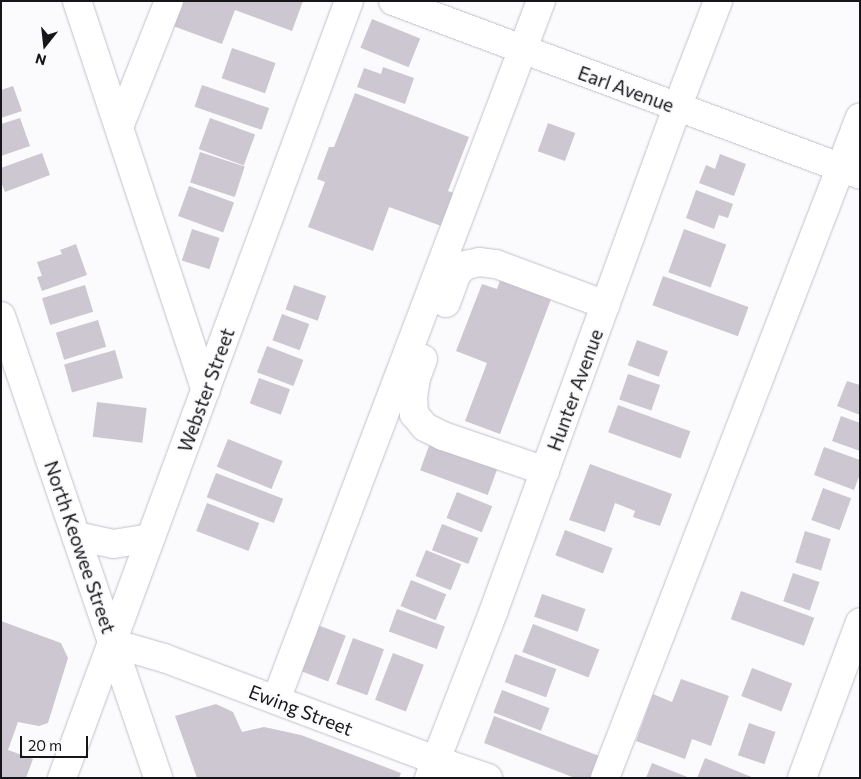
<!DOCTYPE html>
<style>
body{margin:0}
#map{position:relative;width:861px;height:779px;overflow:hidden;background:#fbfbfd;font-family:Commissioner,sans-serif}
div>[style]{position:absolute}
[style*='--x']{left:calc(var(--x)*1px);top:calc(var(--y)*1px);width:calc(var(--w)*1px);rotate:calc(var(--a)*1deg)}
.building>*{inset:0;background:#cdc7d1;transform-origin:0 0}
.roads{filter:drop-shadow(0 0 1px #c2c0cc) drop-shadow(0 0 1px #c2c0cc)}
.minor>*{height:28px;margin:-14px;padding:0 14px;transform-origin:14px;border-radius:14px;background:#fff}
.major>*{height:28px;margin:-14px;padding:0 14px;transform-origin:14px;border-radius:14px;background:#fff}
span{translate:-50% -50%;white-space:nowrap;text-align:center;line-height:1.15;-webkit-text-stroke:4px #fbfbfd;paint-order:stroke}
.street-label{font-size:19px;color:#161519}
.frame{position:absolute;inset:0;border:2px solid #161519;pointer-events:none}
.north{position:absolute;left:20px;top:20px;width:50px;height:50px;-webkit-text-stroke:4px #fbfbfd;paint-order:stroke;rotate:196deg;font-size:14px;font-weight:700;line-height:20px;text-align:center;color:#161519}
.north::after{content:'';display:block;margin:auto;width:18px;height:22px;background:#161519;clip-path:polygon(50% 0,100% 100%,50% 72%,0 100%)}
.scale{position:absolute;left:20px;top:736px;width:68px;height:22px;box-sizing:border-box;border:2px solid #161519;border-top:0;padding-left:6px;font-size:15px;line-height:18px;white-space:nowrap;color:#161519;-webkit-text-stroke:4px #fbfbfd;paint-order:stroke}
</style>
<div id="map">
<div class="building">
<div style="clip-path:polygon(181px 1px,303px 1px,292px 31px,235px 10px,222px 44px,173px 26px)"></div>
<div style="left:372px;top:19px;width:52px;height:31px;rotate:22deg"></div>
<div style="left:232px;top:48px;width:46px;height:32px;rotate:19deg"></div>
<div style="clip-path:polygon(383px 67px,414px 78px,405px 104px,357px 87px,364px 68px,381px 74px)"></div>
<div style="left:202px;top:85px;width:71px;height:23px;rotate:19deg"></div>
<div style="clip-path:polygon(13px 86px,22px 111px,1px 118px,1px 90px)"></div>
<div style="clip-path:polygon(355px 93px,469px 137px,448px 191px,456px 194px,444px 227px,389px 207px,373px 251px,308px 227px,325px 182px,317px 179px,329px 147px,334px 147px)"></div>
<div style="clip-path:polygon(20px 118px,30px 146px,1px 156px,1px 124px)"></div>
<div style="left:210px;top:118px;width:48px;height:33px;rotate:20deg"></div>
<div style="left:548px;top:123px;width:29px;height:30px;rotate:20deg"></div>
<div style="left:200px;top:152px;width:47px;height:32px;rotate:18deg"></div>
<div style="clip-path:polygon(42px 153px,50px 175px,5px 192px,1px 182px,1px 168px)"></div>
<div style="clip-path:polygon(720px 154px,746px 164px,734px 196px,699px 183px,706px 165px,715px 169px)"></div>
<div style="left:189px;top:186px;width:48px;height:32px;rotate:20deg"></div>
<div style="clip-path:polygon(696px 190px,733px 204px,728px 218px,719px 215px,714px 229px,686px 218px)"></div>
<div style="left:192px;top:229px;width:29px;height:33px;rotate:18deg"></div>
<div style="left:684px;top:229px;width:45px;height:46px;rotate:20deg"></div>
<div style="clip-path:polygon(76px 244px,87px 275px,42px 291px,37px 277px,42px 276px,37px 262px,62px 254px,60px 250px)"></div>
<div style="clip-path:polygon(502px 275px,553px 294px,500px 434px,465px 421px,487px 363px,456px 351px,482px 284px,497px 289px)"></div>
<div style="left:663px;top:276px;width:91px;height:31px;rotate:20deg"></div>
<div style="left:85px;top:285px;width:28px;height:45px;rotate:73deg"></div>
<div style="left:294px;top:285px;width:34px;height:26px;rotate:19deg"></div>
<div style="left:282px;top:314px;width:29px;height:28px;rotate:20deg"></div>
<div style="left:98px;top:320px;width:28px;height:44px;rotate:73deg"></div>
<div style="left:637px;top:340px;width:33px;height:27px;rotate:20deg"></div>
<div style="left:267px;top:346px;width:39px;height:28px;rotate:21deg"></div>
<div style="left:115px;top:350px;width:29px;height:53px;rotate:74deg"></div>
<div style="left:628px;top:374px;width:34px;height:27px;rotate:19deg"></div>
<div style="left:259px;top:378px;width:33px;height:27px;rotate:20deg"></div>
<div style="clip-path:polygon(847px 381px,860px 385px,860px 415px,837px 406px)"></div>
<div style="left:97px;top:402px;width:50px;height:35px;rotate:7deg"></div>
<div style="left:618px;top:405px;width:77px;height:29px;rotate:20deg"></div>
<div style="clip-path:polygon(841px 416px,860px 423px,860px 451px,832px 441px)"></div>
<div style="left:228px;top:439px;width:59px;height:30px;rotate:22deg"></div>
<div style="left:430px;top:443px;width:72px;height:29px;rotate:20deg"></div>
<div style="clip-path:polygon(824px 447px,860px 460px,860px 474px,854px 490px,814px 475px)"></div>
<div style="clip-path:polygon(590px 464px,672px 494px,660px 526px,633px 517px,635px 511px,615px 503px,605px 532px,569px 520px)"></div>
<div style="left:216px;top:473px;width:72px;height:26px;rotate:21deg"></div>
<div style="left:823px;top:488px;width:30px;height:34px;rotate:20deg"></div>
<div style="left:457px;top:492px;width:38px;height:28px;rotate:22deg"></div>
<div style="left:207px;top:503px;width:56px;height:30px;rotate:21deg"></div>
<div style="left:442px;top:524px;width:39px;height:28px;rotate:21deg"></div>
<div style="left:565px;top:530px;width:51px;height:27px;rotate:21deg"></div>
<div style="left:805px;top:531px;width:27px;height:33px;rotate:17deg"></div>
<div style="left:426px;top:550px;width:38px;height:28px;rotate:22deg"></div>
<div style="left:793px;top:573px;width:28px;height:30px;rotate:19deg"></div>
<div style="left:411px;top:580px;width:38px;height:28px;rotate:22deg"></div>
<div style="left:741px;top:591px;width:78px;height:30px;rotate:20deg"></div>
<div style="left:542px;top:594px;width:46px;height:24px;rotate:19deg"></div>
<div style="left:397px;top:609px;width:51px;height:24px;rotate:20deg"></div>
<div style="clip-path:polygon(1px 621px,61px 643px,68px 658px,48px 723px,39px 726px,18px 722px,8px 750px,33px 759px,26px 778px,1px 778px)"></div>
<div style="left:315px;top:624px;width:33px;height:49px;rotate:21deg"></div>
<div style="left:533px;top:624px;width:71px;height:30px;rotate:21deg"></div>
<div style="left:353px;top:638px;width:33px;height:49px;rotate:20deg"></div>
<div style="left:393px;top:653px;width:33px;height:50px;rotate:21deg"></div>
<div style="left:515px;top:654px;width:44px;height:30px;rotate:20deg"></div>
<div style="left:752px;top:668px;width:43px;height:30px;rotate:21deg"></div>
<div style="clip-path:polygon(681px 679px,729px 696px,711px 746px,692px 739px,685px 759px,636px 741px,653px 694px,672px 702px)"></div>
<div style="left:502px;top:690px;width:51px;height:24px;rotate:21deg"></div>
<div style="clip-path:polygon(216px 704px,233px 712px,242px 732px,264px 727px,301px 735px,401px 773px,399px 778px,197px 778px,175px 716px)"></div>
<div style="clip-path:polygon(494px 716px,602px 757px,594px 778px,575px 778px,484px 743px)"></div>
<div style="left:749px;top:723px;width:28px;height:34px;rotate:19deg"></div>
<div style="clip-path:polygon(705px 758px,754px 778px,697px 778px)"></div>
<div style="clip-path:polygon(652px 763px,690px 778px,646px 778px)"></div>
</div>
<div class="roads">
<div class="minor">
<div style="--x:77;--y:1;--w:410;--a:71.7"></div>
<div style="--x:393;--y:1;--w:498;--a:20.4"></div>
<div style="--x:119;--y:127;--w:136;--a:-68.4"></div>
<div style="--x:446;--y:303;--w:32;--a:-70"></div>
<div style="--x:457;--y:273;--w:12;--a:-42"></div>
<div style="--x:466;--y:265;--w:13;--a:-13"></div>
<div style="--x:479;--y:262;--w:17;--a:7"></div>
<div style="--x:496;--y:264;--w:117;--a:20.4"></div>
<div style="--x:423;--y:359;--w:20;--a:110"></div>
<div style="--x:416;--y:378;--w:18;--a:99"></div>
<div style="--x:413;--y:396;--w:18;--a:87"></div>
<div style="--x:414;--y:414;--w:17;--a:50"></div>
<div style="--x:425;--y:427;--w:20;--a:27"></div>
<div style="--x:443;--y:436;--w:108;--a:18.9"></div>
<div style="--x:76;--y:536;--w:38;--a:12"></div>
<div style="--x:113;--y:544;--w:38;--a:-9"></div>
<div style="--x:112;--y:643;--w:54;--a:16.1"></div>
<div style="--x:164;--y:658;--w:290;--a:20.6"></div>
<div style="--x:435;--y:760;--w:56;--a:18.8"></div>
<div style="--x:276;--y:700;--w:748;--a:-69.24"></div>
<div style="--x:62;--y:778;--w:828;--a:-69.73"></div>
<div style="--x:429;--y:778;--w:180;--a:-68.8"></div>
<div style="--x:494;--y:610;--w:534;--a:-69.97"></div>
<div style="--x:677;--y:108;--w:115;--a:-69"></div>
<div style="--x:605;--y:778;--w:708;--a:-68.9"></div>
<div style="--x:802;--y:778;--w:166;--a:-69.6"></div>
</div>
<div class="major">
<div style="--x:1;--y:316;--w:488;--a:71.2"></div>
</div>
</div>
<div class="street-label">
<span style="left:626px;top:89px;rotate:20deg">Earl Avenue</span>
<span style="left:206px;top:390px;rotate:-70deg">Webster Street</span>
<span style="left:575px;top:390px;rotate:-70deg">Hunter Avenue</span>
<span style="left:80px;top:547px;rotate:71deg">North Keowee Street</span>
<span style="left:301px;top:710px;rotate:21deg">Ewing Street</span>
</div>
<div class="frame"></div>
<div class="north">N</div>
<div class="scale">20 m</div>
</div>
